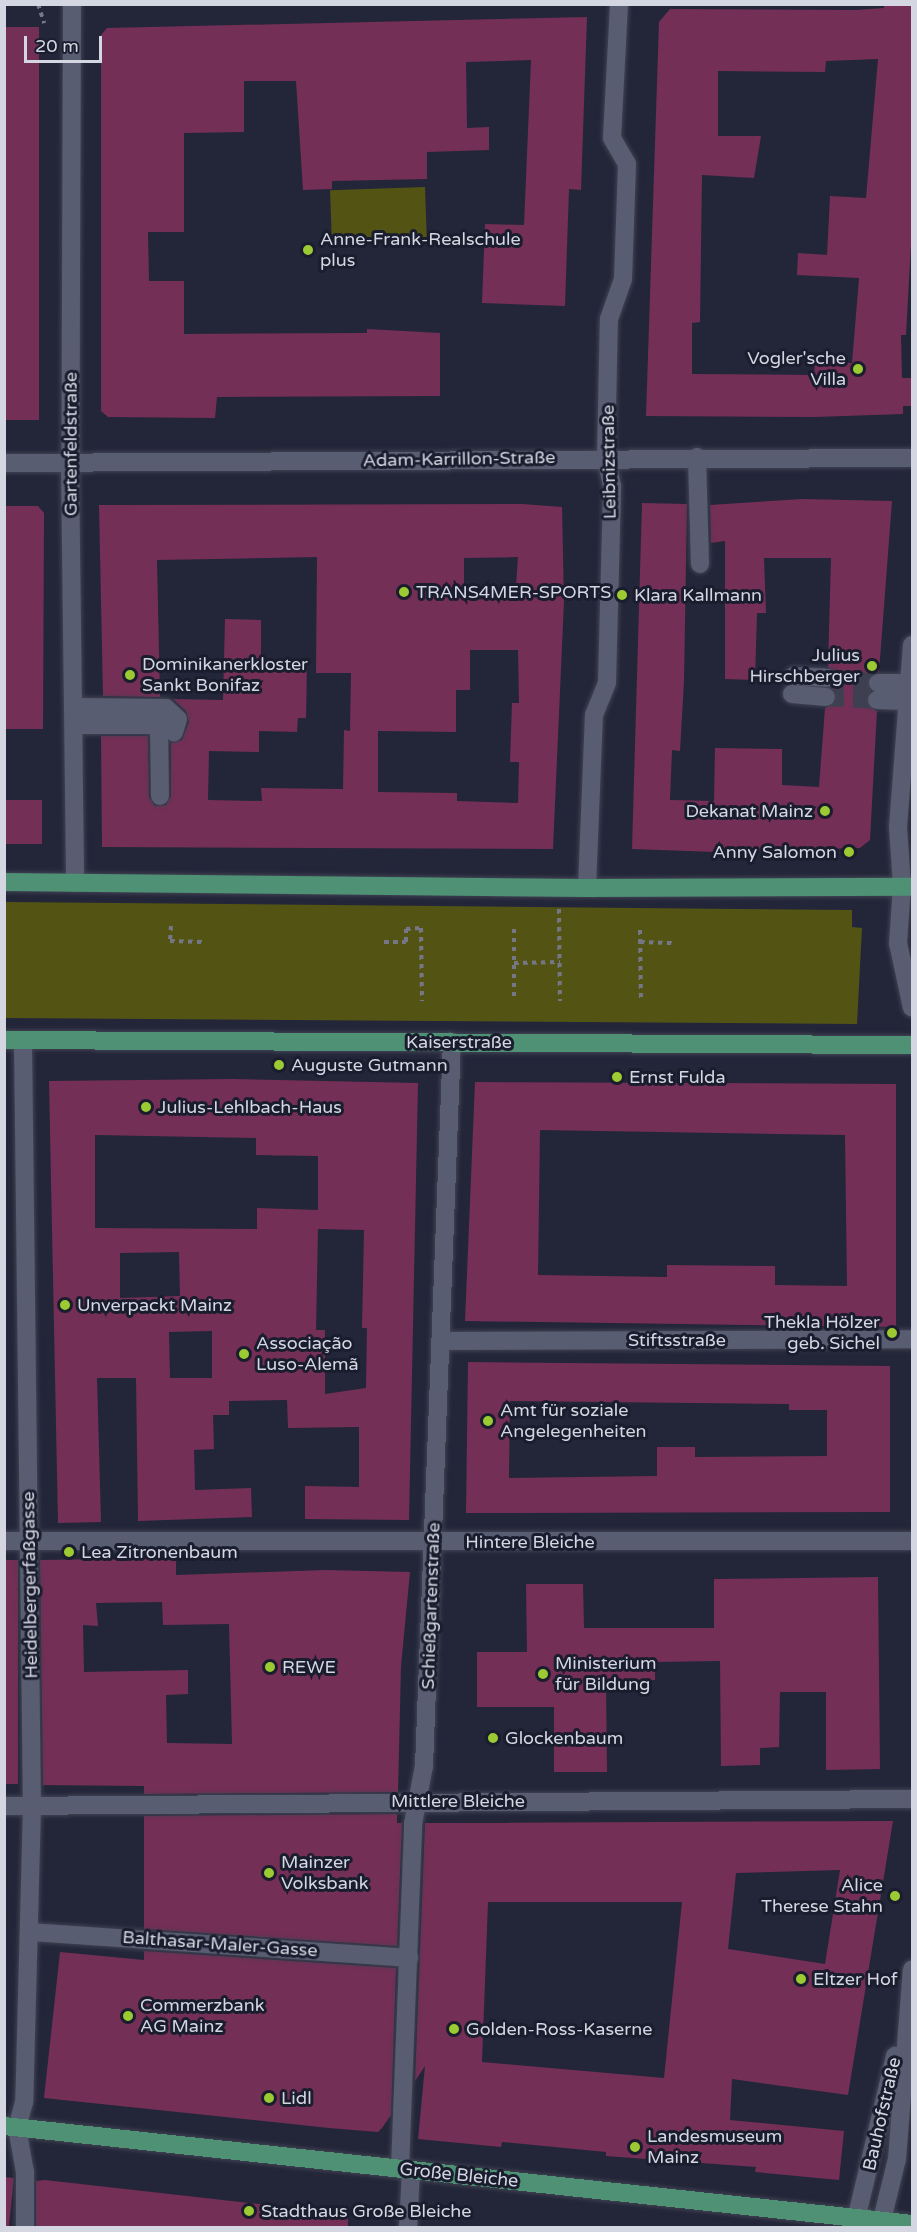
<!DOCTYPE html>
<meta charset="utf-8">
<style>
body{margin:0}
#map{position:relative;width:917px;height:2232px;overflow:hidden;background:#232639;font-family:"Varela Round",sans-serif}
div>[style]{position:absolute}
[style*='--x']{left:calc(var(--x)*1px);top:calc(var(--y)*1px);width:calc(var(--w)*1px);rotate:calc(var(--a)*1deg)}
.green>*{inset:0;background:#535414;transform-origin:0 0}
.building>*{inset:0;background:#742f56;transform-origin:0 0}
.minor-tunnel>*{height:18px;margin-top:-9px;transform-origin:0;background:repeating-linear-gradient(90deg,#3e4052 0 18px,transparent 0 27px)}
.path>*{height:4px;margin-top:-2px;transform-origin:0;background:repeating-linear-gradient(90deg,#757787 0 4.5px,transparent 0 9px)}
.roads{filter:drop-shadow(0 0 2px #414352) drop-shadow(0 0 2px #414352)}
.minor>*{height:18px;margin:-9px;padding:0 9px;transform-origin:9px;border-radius:9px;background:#595d72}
.major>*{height:18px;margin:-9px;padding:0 9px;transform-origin:9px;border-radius:9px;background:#4e9175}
.dots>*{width:16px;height:16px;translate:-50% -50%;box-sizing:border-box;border:3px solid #1a1d2e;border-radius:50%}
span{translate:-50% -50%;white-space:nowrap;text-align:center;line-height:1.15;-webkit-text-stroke:6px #1a1d2e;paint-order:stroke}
.poi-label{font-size:18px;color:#d4d6e2}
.left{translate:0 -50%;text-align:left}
.right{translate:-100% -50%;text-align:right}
.street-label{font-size:18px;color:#d4d6e2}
.frame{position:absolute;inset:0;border:6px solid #d4d6e2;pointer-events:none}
.scale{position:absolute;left:24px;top:36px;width:78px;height:27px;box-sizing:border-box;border:3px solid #d4d6e2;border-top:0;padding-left:8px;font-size:18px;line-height:21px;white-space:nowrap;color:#d4d6e2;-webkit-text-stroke:4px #1a1d2e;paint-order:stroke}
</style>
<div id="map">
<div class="green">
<div style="left:425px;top:187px;width:53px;height:95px;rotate:88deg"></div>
<div style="clip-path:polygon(5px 902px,852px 910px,852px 927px,862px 928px,857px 1024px,5px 1018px)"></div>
</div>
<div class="building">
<div style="clip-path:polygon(evenodd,884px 4px,912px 4px,912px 227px,906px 335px,901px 335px,902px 378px,912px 378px,912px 406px,903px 406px,903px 414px,814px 417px,646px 416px,659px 22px,670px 9px,856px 10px,884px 8px,884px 4px,878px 59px,866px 198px,830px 196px,827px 255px,798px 253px,797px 275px,859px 278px,852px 363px,815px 362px,814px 375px,692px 374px,692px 323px,700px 322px,702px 175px,754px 178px,761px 136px,718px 136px,718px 71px,825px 72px,826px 61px,878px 59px)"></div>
<div style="clip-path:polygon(587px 17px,581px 190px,569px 189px,565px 306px,482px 303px,485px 224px,524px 225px,531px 60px,466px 62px,467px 128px,489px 127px,489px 150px,427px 152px,427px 179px,332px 181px,332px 189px,303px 190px,296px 81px,244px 81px,244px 132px,184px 133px,184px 232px,148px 232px,149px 281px,184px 281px,184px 334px,367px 333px,367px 329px,440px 333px,440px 396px,217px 397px,215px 418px,108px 417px,101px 411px,101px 35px,107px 28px)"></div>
<div style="left:39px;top:27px;width:393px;height:35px;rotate:90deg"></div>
<div style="clip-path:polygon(802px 499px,892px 501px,879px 672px,872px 674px,867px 682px,871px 691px,867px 705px,877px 711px,870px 840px,860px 848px,716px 852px,632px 849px,642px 503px,687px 504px,684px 681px,680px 751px,672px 750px,670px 800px,714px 801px,715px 748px,782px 749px,782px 785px,819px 787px,825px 708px,835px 703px,832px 688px,838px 678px,828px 667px,831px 558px,764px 558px,766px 613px,757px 613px,755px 680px,725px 679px,725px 541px,711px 543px,710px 505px)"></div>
<div style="clip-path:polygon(evenodd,522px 504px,562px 507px,564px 601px,553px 849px,102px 847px,101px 736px,148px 736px,149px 797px,155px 806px,166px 805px,171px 796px,171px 743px,182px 740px,189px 722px,186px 711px,173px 699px,223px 700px,225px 619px,261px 620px,261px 661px,307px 662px,306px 718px,298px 718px,297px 732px,259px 731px,259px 752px,209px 751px,208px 800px,262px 801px,261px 788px,343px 789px,344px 730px,350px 731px,351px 673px,316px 673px,317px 557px,157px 560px,160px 697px,103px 696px,99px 505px,522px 504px,518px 557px,515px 600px,464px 599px,464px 558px,518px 557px,522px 504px,470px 650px,518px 650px,519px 703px,512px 703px,510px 762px,519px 762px,518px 803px,457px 801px,457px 793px,378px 792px,378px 731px,456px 732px,456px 690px,470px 690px,470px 650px)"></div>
<div style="clip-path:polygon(4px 506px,38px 506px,44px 513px,43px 729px,4px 729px)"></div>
<div style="left:42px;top:800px;width:44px;height:38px;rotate:90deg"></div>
<div style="clip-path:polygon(evenodd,233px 1079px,418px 1083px,409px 1520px,305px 1519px,305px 1486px,359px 1487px,359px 1427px,288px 1428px,287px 1400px,229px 1401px,229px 1415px,213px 1415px,214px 1449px,194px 1450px,195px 1490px,251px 1488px,252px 1517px,138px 1521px,136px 1378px,97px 1378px,101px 1522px,58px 1523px,49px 1081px,233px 1079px,95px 1135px,256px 1138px,256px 1155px,318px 1156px,318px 1210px,257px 1208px,257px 1229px,95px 1228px,95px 1135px,233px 1079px,318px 1229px,364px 1230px,362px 1328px,367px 1328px,366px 1388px,325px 1394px,325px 1330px,316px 1330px,318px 1229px,233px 1079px,179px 1252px,180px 1296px,120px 1298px,120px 1253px,179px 1252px,233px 1079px,212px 1331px,212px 1378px,170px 1378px,169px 1332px,212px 1331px)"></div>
<div style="clip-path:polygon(evenodd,475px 1082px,896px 1084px,896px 1327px,465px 1321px,475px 1082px,540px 1130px,845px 1135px,847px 1286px,775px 1285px,775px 1266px,667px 1265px,667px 1277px,538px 1275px,540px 1130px)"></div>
<div style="clip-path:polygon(evenodd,468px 1362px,890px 1366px,890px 1512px,466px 1513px,468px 1362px,510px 1401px,789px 1404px,789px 1410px,827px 1410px,827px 1456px,695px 1457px,695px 1447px,657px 1447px,657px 1476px,509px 1478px,510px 1401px)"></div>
<div style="clip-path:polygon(evenodd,176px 1558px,176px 1575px,325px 1570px,410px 1572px,401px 1666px,398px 1792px,144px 1794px,144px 1786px,43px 1785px,40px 1560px,176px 1558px,162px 1602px,163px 1625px,229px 1624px,232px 1744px,167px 1743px,166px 1695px,188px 1694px,188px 1670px,84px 1672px,83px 1625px,98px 1626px,96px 1603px,162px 1602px)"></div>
<div style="left:4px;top:1560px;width:14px;height:224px"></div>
<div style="clip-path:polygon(878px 1577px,880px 1769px,826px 1770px,826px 1692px,780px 1692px,779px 1747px,760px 1748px,760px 1765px,721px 1766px,720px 1661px,655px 1662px,655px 1680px,606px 1681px,607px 1772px,554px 1772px,554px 1707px,477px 1707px,477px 1652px,527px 1652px,526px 1584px,583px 1584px,584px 1628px,714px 1628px,714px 1579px)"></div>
<div style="clip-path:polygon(397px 1814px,397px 1823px,402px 1823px,397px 1946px,144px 1929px,144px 1816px)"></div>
<div style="clip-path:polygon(evenodd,893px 1821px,848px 2095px,732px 2079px,730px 2120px,844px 2131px,839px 2180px,755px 2172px,756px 2167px,606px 2156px,606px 2152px,502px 2142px,501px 2147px,418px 2139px,425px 2066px,415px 2081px,425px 1823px,893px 1821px,840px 1870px,825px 1964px,728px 1949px,736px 1873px,840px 1870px,893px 1821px,488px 1902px,682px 1902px,664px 2078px,482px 2062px,488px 1902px)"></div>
<div style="clip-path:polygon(144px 1951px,396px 1968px,391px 2115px,382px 2128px,378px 2132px,329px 2128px,44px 2098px,60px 1952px,144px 1960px)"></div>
<div style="left:4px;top:2177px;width:10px;height:51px;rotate:6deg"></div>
<div style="clip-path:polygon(45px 2180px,348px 2214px,348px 2228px,36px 2228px,36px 2181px)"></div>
</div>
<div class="minor-tunnel">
<div style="--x:827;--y:678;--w:51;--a:5.6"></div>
<div style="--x:826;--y:697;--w:51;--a:3.4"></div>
</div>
<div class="path">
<div style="--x:38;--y:4;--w:20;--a:72"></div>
<div style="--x:559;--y:909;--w:92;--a:89.4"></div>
<div style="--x:171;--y:926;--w:15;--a:94"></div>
<div style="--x:170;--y:941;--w:32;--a:2"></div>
<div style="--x:514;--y:929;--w:72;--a:90"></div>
<div style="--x:640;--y:930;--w:72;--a:89.2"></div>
<div style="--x:384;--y:942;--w:22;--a:0"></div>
<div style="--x:406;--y:942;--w:13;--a:-90"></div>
<div style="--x:406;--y:929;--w:15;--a:-4"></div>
<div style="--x:421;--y:928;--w:73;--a:89.2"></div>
<div style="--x:640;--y:942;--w:36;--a:2"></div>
<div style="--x:514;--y:963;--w:46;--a:-1.2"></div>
</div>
<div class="roads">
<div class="minor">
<div style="--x:72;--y:4;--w:460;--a:90.2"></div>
<div style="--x:70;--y:464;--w:419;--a:89.3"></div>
<div style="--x:697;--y:457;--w:107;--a:88.4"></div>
<div style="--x:4;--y:463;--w:908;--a:-0.32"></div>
<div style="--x:912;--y:645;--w:183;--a:94.4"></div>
<div style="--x:898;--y:827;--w:59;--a:86.1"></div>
<div style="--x:902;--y:886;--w:57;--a:94"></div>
<div style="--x:898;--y:943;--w:66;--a:77.8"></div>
<div style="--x:794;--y:676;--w:33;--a:3"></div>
<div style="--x:878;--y:683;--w:31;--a:0"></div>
<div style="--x:792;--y:694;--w:34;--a:5"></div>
<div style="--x:877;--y:700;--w:31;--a:2"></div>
<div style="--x:75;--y:707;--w:91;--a:0.6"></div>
<div style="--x:166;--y:708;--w:16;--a:43"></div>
<div style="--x:178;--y:719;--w:14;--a:107"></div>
<div style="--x:75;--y:725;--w:84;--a:0"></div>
<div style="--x:159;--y:725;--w:71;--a:89.2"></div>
<div style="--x:587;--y:888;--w:173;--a:-87.7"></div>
<div style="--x:594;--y:715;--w:35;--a:-68"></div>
<div style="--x:607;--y:682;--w:196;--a:-88.5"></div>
<div style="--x:612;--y:486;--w:30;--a:-102"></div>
<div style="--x:606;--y:457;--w:138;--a:-88.8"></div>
<div style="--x:609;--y:319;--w:42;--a:-70.7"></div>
<div style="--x:623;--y:279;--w:115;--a:-88"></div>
<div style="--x:627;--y:164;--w:30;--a:-120"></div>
<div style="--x:612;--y:138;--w:134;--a:-87"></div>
<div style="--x:23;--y:1041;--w:765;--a:89.33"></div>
<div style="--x:32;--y:1806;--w:296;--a:91.5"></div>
<div style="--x:24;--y:2102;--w:27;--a:105"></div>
<div style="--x:17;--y:2128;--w:45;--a:79.7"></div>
<div style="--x:25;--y:2172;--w:56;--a:90"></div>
<div style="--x:442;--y:1341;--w:470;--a:-0.2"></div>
<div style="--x:4;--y:1541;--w:908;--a:0"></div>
<div style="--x:4;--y:1806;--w:908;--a:-0.44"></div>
<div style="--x:30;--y:1932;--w:380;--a:3.9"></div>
<div style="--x:400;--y:2168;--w:344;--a:-87.8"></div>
<div style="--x:413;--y:1824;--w:59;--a:-79.3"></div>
<div style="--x:424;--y:1766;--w:725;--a:-87.79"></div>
<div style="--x:408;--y:2228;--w:58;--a:-87"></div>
<div style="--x:854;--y:2228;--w:177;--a:-76.6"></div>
<div style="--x:880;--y:2228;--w:71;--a:-76.2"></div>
<div style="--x:897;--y:2159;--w:190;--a:-85.5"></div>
</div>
<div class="major">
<div style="--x:4;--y:882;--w:583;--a:0.59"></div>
<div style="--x:587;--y:888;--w:325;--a:-0.2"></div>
<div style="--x:4;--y:1040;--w:908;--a:0.32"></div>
<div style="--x:4;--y:2126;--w:913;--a:6.16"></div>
</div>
</div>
<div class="dots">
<div style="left:308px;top:250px;background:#9cca32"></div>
<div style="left:858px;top:369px;background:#9cca32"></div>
<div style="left:404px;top:592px;background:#9cca32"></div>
<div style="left:622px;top:595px;background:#9cca32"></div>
<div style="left:872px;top:666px;background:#9cca32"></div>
<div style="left:130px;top:675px;background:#9cca32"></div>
<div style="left:825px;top:811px;background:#9cca32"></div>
<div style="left:849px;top:852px;background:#9cca32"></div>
<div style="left:279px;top:1065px;background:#9cca32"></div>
<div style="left:617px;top:1077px;background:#9cca32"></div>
<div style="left:146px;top:1107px;background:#9cca32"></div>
<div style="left:65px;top:1305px;background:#9cca32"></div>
<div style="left:892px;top:1333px;background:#9cca32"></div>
<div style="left:244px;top:1354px;background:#9cca32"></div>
<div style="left:488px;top:1421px;background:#9cca32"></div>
<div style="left:69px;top:1552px;background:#9cca32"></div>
<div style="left:270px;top:1667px;background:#9cca32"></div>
<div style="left:543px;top:1674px;background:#9cca32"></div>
<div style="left:493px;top:1738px;background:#9cca32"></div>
<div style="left:269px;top:1873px;background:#9cca32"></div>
<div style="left:895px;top:1896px;background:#9cca32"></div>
<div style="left:801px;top:1979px;background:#9cca32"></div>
<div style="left:128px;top:2016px;background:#9cca32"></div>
<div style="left:454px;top:2029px;background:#9cca32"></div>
<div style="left:269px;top:2098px;background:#9cca32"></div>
<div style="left:635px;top:2147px;background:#9cca32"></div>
<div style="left:249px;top:2211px;background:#9cca32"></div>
</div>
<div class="poi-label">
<span class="left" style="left:320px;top:250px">Anne-Frank-Realschule<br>plus</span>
<span class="right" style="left:846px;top:369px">Vogler'sche<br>Villa</span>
<span class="left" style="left:416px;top:592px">TRANS4MER-SPORTS</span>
<span class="left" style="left:634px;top:595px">Klara Kallmann</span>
<span class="right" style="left:860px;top:666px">Julius<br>Hirschberger</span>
<span class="left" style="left:142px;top:675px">Dominikanerkloster<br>Sankt Bonifaz</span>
<span class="right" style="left:813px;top:811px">Dekanat Mainz</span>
<span class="right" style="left:837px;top:852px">Anny Salomon</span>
<span class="left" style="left:291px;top:1065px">Auguste Gutmann</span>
<span class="left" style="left:629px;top:1077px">Ernst Fulda</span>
<span class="left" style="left:158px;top:1107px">Julius-Lehlbach-Haus</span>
<span class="left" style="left:77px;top:1305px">Unverpackt Mainz</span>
<span class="right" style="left:880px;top:1333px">Thekla Hölzer<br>geb. Sichel</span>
<span class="left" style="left:256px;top:1354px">Associação<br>Luso-Alemã</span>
<span class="left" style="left:500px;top:1421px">Amt für soziale<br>Angelegenheiten</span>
<span class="left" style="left:81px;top:1552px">Lea Zitronenbaum</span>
<span class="left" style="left:555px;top:1674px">Ministerium<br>für Bildung</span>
<span class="left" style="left:282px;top:1667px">REWE</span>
<span class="left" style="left:505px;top:1738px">Glockenbaum</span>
<span class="left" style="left:281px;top:1873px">Mainzer<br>Volksbank</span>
<span class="right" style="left:883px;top:1896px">Alice<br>Therese Stahn</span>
<span class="left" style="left:813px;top:1979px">Eltzer Hof</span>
<span class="left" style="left:140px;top:2016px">Commerzbank<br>AG Mainz</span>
<span class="left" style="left:466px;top:2029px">Golden-Ross-Kaserne</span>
<span class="left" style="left:281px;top:2098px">Lidl</span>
<span class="left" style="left:647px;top:2147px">Landesmuseum<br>Mainz</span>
<span class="left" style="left:261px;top:2211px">Stadthaus Große Bleiche</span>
</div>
<div class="street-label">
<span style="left:71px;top:444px;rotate:-90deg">Gartenfeldstraße</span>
<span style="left:459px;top:459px;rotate:-1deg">Adam-Karrillon-Straße</span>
<span style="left:609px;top:462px;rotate:-91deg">Leibnizstraße</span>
<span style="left:459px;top:1042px">Kaiserstraße</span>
<span style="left:677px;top:1340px">Stiftsstraße</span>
<span style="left:530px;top:1542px">Hintere Bleiche</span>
<span style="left:30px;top:1585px;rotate:-91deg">Heidelbergerfaßgasse</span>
<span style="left:431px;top:1606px;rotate:-88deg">Schießgartenstraße</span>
<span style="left:458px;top:1801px">Mittlere Bleiche</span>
<span style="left:220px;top:1944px;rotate:4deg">Balthasar-Maler-Gasse</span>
<span style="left:882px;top:2114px;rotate:-77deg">Bauhofstraße</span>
<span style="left:459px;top:2175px;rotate:6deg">Große Bleiche</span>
</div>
<div class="frame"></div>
<div class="scale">20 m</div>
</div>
